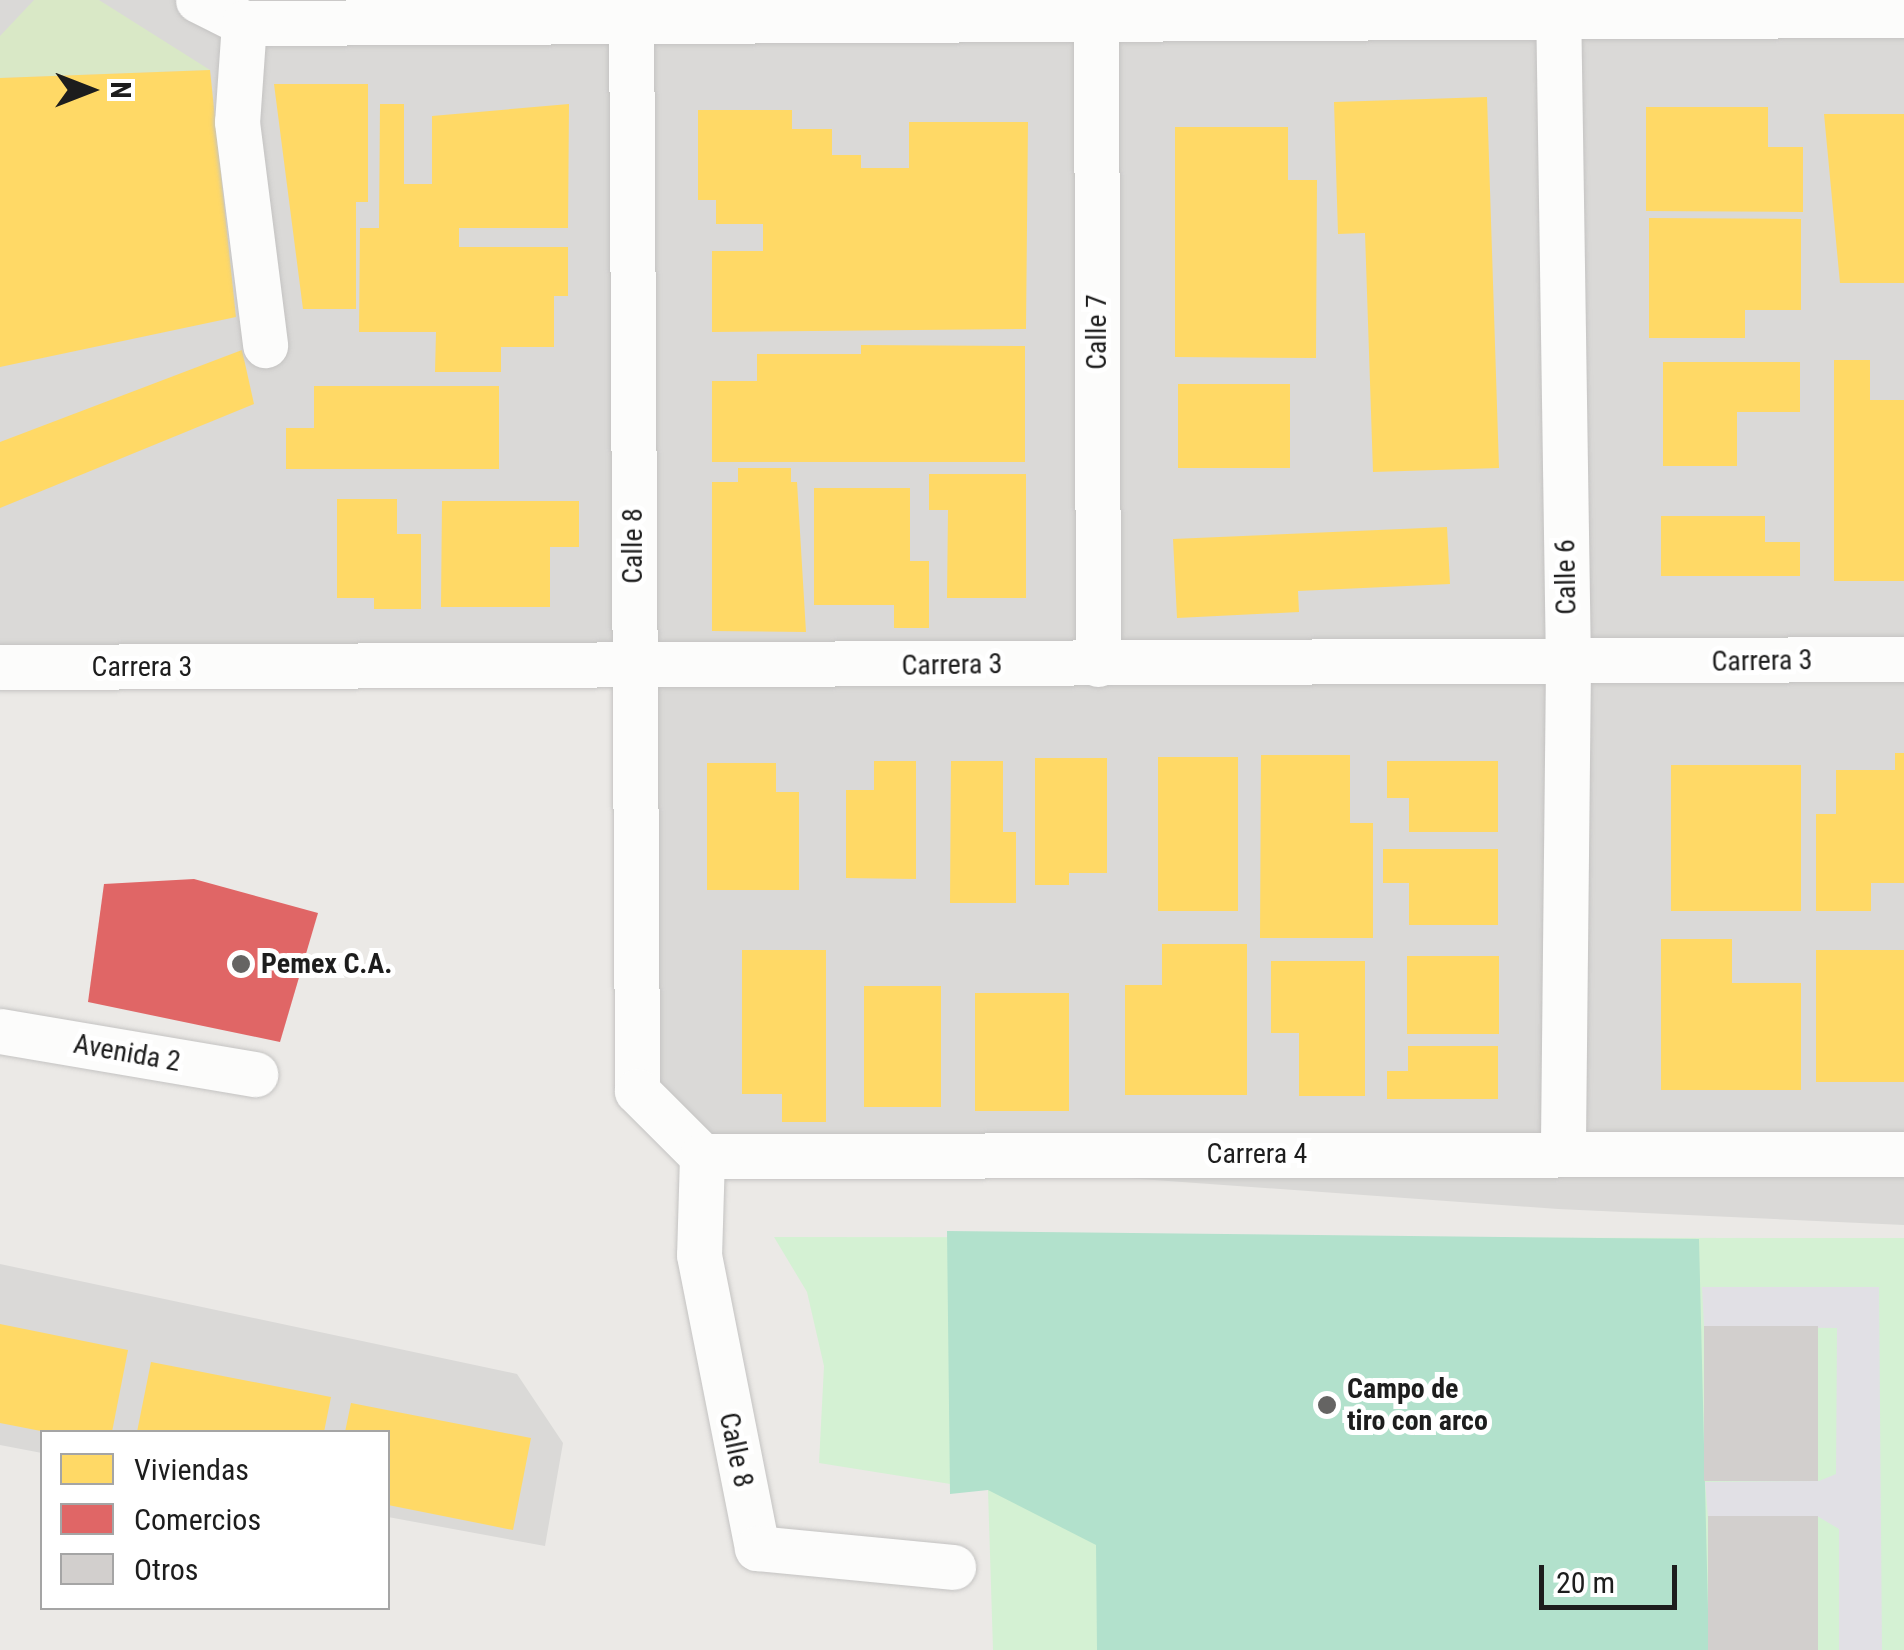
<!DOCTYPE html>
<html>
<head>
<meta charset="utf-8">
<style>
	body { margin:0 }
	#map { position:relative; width:1904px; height:1650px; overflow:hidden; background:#ebe9e6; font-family:"Roboto Condensed",sans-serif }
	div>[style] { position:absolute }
	.residential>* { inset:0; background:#dad9d7 }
	.grass>* { inset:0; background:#d9e8c6 }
	.park>* { inset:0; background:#d4f1d3 }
	.pitch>* { inset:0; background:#b2e1cc }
	.plaza>* { inset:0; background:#e1e0e5 }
	.homes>* { inset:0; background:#ffd966; transform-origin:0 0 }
	.shops>* { inset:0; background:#e06666 }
	.building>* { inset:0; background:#d2cfcd; transform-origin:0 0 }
	.roads { filter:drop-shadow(0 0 2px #c4c3c2) drop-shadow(0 0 2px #c4c3c2) }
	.minor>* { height:45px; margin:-22.5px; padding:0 22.5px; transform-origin:22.5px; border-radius:22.5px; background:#fcfcfb }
	.dots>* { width:28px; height:28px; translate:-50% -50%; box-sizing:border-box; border:5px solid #fff; border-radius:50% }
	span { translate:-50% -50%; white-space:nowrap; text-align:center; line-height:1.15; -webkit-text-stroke:10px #fff; paint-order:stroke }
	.street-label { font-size:28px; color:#1d1d1d }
	.poi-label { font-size:28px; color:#1d1d1d; font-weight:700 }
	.left { translate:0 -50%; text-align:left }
	.legend { position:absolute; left:40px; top:1430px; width:350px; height:180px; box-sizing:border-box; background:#fff; border:2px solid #a5a5a5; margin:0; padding:12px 18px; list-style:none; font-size:30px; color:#1d1d1d }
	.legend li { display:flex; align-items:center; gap:20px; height:50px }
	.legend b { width:50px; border:2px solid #a5a5a5 }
	.north { position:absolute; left:40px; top:40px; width:100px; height:100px; -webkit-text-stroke:8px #fff; paint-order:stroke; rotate:90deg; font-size:28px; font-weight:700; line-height:40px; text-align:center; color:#1d1d1d }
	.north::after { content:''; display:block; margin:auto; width:35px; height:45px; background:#1d1d1d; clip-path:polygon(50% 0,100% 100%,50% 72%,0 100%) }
	.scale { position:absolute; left:1539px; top:1565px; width:138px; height:45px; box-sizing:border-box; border:5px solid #1d1d1d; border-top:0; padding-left:12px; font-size:30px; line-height:35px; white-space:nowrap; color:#1d1d1d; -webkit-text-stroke:8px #fff; paint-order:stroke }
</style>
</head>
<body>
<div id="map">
	<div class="residential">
		<i style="clip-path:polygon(0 0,1904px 0,1904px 1225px,1558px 1209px,807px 1155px,702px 1156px,637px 1091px,634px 669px,0 667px)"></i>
		<i style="clip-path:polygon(0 1264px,517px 1374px,563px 1443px,545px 1546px,388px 1517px,388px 1432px,42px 1432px,42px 1453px,0 1445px)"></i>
	</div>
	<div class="grass">
		<i style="clip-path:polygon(34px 0,99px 0,210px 70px,0 78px,0 36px)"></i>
	</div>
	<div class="park">
		<i style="clip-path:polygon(774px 1237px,1904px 1238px,1904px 1650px,993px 1650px,988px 1490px,819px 1463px,824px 1366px,807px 1292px)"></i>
	</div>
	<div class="pitch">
		<i style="clip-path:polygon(947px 1231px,1699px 1239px,1709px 1650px,1097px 1650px,1096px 1545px,988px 1490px,950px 1494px)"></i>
	</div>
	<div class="plaza">
		<i style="clip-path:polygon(1702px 1287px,1879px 1287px,1882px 1650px,1839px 1650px,1839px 1529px,1817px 1516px,1708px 1517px,1705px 1482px,1819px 1481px,1836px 1474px,1837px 1328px,1704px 1327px)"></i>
	</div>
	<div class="homes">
		<i style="clip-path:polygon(210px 70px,236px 317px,0 367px,0 78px)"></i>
		<i style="clip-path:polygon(274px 84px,368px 84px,368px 202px,356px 202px,356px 309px,303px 309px)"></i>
		<i style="clip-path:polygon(1487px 97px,1499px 468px,1373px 472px,1365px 233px,1338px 234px,1334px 102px)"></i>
		<i style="clip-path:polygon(380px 104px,404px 104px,404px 184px,432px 184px,432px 116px,569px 104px,568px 228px,459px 228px,459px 247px,568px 247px,568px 296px,554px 296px,554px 347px,501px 347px,501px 372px,435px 372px,436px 332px,359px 332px,360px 228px,379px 228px)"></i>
		<i style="clip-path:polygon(1646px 107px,1768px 107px,1768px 147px,1803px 147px,1803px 212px,1646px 211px)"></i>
		<i style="clip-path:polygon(698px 110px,792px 110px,792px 129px,832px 129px,832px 155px,861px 155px,861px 168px,909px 168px,909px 122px,1028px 122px,1026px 329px,712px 332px,712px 251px,763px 251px,763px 224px,716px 224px,716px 200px,698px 200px)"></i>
		<i style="clip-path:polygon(1824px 114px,1904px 114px,1904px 283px,1840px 283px)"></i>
		<i style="clip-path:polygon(1175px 127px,1288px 127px,1288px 180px,1317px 180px,1316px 358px,1175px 357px)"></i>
		<i style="clip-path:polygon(1649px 218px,1801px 219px,1801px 310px,1745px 310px,1745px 338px,1649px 338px)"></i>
		<i style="clip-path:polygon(861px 345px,1025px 346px,1025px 462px,712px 462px,712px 381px,757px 381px,757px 354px,861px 354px)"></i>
		<i style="clip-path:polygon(242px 350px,254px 404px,0 508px,0 442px)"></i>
		<i style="clip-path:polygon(1834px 360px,1870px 360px,1870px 400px,1904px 400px,1904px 581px,1834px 581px)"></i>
		<i style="clip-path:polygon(1663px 362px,1800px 362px,1800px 412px,1737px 412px,1737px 466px,1663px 466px)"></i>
		<i style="left:1178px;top:384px;width:112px;height:84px"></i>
		<i style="clip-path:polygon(314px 386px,499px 386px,499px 469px,286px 469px,286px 428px,314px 428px)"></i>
		<i style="clip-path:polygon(738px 468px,791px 468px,791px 482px,797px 482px,806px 632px,712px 631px,712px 482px,738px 482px)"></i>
		<i style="clip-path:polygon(929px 474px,1026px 474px,1026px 598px,947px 598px,948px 510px,929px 510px)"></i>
		<i style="clip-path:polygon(814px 488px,910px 488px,910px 561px,929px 561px,929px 628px,894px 628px,894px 605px,814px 605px)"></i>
		<i style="clip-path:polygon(337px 499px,397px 499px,397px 534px,421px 534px,421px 609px,374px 609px,374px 598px,337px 598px)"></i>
		<i style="clip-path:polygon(442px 501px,579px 501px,579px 547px,550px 547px,550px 607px,441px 607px)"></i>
		<i style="clip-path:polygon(1661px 516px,1765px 516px,1765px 542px,1800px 542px,1800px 576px,1661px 576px)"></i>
		<i style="clip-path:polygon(1447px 527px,1450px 584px,1298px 591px,1299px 612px,1177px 618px,1173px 539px)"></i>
		<i style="clip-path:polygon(1895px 753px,1904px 753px,1904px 883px,1871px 883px,1871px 911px,1816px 911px,1816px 814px,1836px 814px,1836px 770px,1895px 770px)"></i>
		<i style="clip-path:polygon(1261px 755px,1350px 755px,1350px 823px,1373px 823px,1373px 938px,1260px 938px)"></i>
		<i style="left:1158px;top:757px;width:80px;height:154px"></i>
		<i style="clip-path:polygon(1035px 758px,1107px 758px,1107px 873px,1069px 873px,1069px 885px,1035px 885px)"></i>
		<i style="clip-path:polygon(874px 761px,916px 761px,916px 879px,846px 878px,846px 790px,874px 790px)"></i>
		<i style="clip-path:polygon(951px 761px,1003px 761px,1003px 832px,1016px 832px,1016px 903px,950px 903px)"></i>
		<i style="clip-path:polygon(1387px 761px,1498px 761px,1498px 832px,1409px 832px,1409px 798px,1387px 798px)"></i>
		<i style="clip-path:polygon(707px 763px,776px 763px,776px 792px,799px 792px,799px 890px,707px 890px)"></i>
		<i style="left:1671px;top:765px;width:130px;height:146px"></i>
		<i style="clip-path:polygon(1383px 849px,1498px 849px,1498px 925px,1409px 925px,1409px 883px,1383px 883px)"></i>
		<i style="clip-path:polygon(1661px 939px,1732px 939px,1732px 983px,1801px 983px,1801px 1090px,1661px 1090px)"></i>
		<i style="clip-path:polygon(1162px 944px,1247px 944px,1247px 1095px,1125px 1095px,1125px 985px,1162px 985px)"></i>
		<i style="clip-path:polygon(742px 950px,826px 950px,826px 1122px,782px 1122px,782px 1094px,742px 1094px)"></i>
		<i style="left:1816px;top:950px;width:88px;height:132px"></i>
		<i style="left:1407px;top:956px;width:92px;height:78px"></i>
		<i style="clip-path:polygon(1271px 961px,1365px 961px,1365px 1096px,1299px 1096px,1299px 1033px,1271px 1033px)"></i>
		<i style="left:864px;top:986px;width:77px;height:121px"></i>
		<i style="left:975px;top:993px;width:94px;height:118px"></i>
		<i style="clip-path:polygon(1408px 1046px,1498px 1046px,1498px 1099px,1387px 1099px,1387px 1071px,1408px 1071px)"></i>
		<i style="clip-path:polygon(0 1324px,128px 1350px,112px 1432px,46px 1432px,0 1423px)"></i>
		<i style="clip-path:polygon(151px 1362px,331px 1397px,324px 1432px,137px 1432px)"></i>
		<i style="clip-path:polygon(351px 1403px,531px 1438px,513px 1530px,388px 1505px,388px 1432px,345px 1432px)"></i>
	</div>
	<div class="shops">
		<i style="clip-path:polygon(194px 879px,318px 913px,280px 1042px,88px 1002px,104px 884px)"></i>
	</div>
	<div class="building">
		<i style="left:1818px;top:1326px;width:155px;height:114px;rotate:90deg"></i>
		<i style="left:1818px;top:1516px;width:134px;height:110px;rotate:90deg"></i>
	</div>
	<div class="roads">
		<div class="minor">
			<i style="left:198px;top:0;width:51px;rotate:26.6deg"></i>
			<i style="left:244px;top:23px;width:1660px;rotate:-0.28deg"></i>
			<i style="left:631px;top:0;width:1091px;rotate:89.68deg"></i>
			<i style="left:637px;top:1091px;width:92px;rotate:45deg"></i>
			<i style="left:702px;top:1156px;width:1202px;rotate:-0.1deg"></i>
			<i style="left:1096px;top:0;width:664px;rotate:89.83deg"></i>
			<i style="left:1558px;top:0;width:664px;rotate:89.14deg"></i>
			<i style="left:1568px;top:664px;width:489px;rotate:90.6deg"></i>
			<i style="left:244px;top:23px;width:99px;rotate:94deg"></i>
			<i style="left:237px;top:122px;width:225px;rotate:82.8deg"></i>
			<i style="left:0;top:667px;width:1904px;rotate:-0.24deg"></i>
			<i style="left:0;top:1031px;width:259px;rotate:9.6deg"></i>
			<i style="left:702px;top:1156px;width:99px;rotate:91.7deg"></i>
			<i style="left:699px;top:1255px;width:299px;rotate:78.8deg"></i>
			<i style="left:757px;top:1548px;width:197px;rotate:5.5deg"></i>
		</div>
	</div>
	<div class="dots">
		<i style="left:241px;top:964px;background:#656463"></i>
		<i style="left:1327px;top:1405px;background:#656463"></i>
	</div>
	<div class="street-label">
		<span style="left:1097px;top:332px;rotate:-90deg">Calle 7</span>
		<span style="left:633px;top:546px;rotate:-90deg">Calle 8</span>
		<span style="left:1566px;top:577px;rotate:-91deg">Calle 6</span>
		<span style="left:1762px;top:661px;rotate:-1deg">Carrera 3</span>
		<span style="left:952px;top:665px;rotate:-1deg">Carrera 3</span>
		<span style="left:142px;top:667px">Carrera 3</span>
		<span style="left:127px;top:1053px;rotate:10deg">Avenida 2</span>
		<span style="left:1257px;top:1154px">Carrera 4</span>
		<span style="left:736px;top:1450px;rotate:78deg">Calle 8</span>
	</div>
	<div class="poi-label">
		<span class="left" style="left:261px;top:964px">Pemex C.A.</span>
		<span class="left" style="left:1347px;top:1405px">Campo de<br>tiro con arco</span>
	</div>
	<ul class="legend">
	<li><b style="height:28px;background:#ffd966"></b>Viviendas</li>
	<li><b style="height:28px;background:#e06666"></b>Comercios</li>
	<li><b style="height:28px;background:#d2cfcd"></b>Otros</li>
	</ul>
	<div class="north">N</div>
	<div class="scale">20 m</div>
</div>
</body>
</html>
